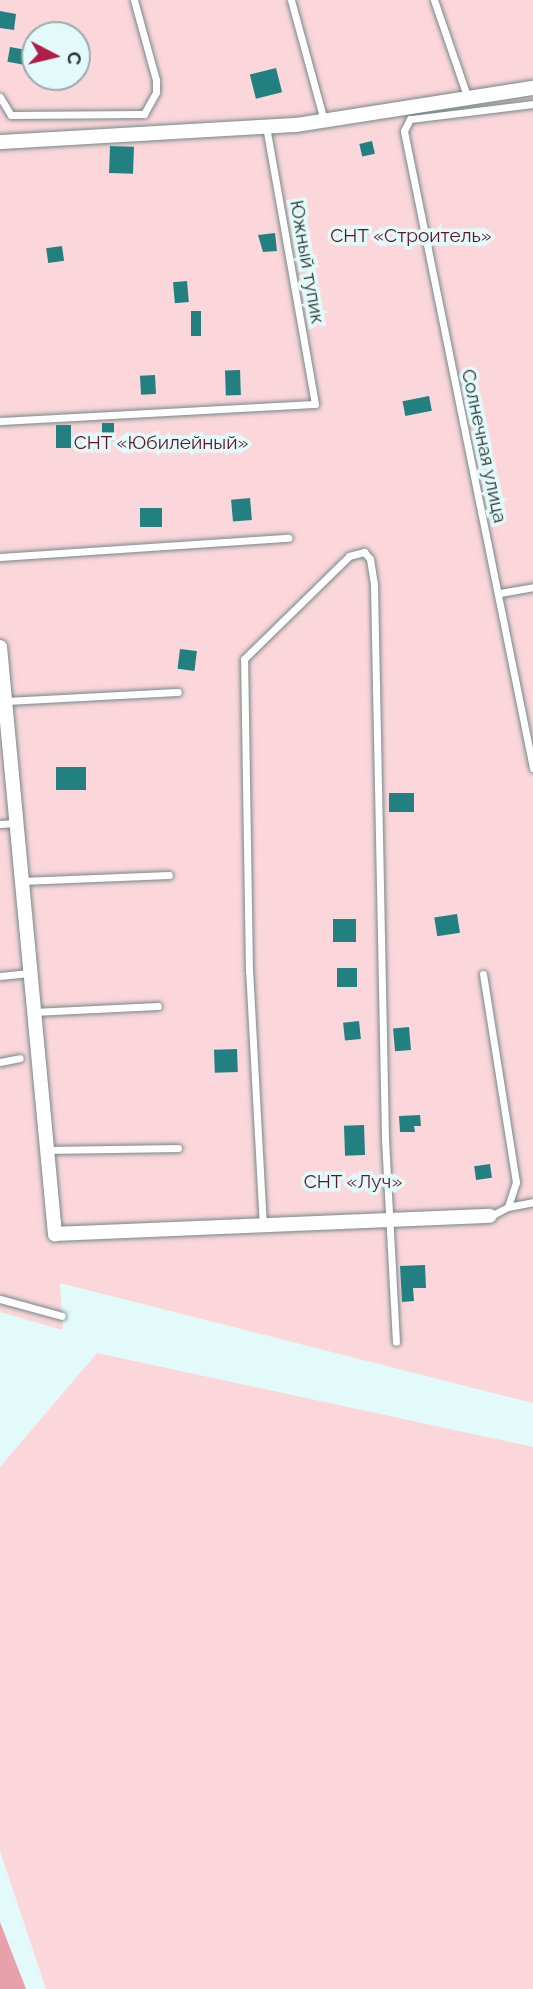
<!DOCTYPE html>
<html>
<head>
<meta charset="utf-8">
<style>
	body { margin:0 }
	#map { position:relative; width:533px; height:1989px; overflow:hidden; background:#e3fafa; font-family:Raleway,sans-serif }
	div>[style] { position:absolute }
	.green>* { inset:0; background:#fbd6da }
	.forest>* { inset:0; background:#e6a1aa }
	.building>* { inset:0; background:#238081; transform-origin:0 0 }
	.roads { filter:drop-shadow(0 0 2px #758989) drop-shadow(0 0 2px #758989) }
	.lane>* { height:7px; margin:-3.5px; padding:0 3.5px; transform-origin:3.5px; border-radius:3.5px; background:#fff }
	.street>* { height:14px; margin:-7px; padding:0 7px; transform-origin:7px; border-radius:7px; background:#fff }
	span { translate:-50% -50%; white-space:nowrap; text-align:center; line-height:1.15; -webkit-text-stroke:7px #e3fafa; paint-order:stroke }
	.park-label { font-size:19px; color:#621227 }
	.street-label { font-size:19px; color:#2d3535 }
	.north { position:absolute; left:21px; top:21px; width:70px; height:70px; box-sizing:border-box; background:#e3fafa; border:2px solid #9aabab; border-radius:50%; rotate:97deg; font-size:19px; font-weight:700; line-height:28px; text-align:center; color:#2d3535 }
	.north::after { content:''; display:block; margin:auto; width:24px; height:32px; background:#b01d49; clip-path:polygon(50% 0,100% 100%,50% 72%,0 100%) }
</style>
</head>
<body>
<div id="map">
	<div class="green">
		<i style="clip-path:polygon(evenodd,0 0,533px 0,533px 1403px,60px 1283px,63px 1330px,0 1312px,0 0,35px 35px,77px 35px,77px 77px,35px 77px,35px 35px)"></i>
		<i style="clip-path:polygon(97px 1353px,533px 1447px,533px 1989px,46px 1989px,0 1851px,0 1467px)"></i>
	</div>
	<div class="forest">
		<i style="clip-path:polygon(0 1922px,26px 1989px,0 1989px)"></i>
	</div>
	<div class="building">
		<i style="clip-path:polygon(0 11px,16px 14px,14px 30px,0 28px)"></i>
		<i style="left:10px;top:47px;width:17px;height:15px;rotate:10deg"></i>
		<i style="left:276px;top:68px;width:25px;height:27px;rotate:76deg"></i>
		<i style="left:372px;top:141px;width:13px;height:13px;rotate:77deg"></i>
		<i style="left:110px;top:146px;width:24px;height:27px;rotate:2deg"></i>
		<i style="clip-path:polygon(275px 233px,277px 251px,263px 252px,258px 235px)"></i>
		<i style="left:62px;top:246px;width:15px;height:16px;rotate:82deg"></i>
		<i style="left:187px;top:281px;width:21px;height:14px;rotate:85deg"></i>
		<i style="left:191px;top:311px;width:10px;height:25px"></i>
		<i style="left:240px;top:370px;width:25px;height:15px;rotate:88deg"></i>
		<i style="left:155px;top:375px;width:19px;height:15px;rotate:87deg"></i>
		<i style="left:429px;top:396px;width:15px;height:27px;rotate:79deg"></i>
		<i style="left:102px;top:423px;width:12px;height:18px"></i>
		<i style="left:56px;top:425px;width:15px;height:23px"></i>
		<i style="left:250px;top:498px;width:22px;height:19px;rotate:85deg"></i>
		<i style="left:140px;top:508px;width:22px;height:19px"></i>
		<i style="left:180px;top:649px;width:17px;height:20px;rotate:7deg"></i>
		<i style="left:56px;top:767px;width:30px;height:23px"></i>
		<i style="left:414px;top:793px;width:19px;height:25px;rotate:90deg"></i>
		<i style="left:457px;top:914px;width:19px;height:23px;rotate:81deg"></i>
		<i style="left:333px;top:919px;width:23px;height:23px"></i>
		<i style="left:337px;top:968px;width:20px;height:19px"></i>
		<i style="left:359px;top:1021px;width:18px;height:16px;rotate:84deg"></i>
		<i style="left:409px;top:1027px;width:23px;height:16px;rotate:85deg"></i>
		<i style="left:237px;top:1049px;width:23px;height:23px;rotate:88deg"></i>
		<i style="clip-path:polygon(420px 1115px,421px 1126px,414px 1126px,415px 1132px,400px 1132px,399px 1116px)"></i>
		<i style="left:364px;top:1125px;width:30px;height:20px;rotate:88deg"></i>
		<i style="left:490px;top:1164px;width:14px;height:16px;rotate:82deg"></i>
		<i style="clip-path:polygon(425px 1265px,426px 1288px,413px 1288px,414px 1301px,402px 1302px,400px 1266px)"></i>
	</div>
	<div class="roads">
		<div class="lane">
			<i style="left:291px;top:0;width:125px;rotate:74.7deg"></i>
			<i style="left:434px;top:0;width:105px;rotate:71deg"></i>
			<i style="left:0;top:97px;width:21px;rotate:59deg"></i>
			<i style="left:11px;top:115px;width:133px;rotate:-0.4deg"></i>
			<i style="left:144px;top:114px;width:25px;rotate:-61deg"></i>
			<i style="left:156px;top:92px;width:12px;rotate:-90deg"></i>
			<i style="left:156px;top:80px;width:83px;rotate:-105.4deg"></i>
			<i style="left:533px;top:104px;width:124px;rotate:173deg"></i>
			<i style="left:410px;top:119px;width:13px;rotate:117deg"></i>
			<i style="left:404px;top:131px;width:650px;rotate:78.55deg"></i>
			<i style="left:0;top:421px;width:315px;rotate:-3.1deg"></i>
			<i style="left:315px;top:404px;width:281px;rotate:-100deg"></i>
			<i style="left:0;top:557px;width:289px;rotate:-3.8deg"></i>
			<i style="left:500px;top:593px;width:34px;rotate:-10deg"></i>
			<i style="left:5px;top:701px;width:173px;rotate:-3deg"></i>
			<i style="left:0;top:824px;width:15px;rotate:-4deg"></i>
			<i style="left:21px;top:881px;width:148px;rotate:-2.3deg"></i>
			<i style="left:483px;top:974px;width:211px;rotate:81deg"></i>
			<i style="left:516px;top:1182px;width:26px;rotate:108deg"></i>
			<i style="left:508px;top:1207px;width:20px;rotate:153deg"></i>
			<i style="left:0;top:976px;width:29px;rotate:-6deg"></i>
			<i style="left:33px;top:1012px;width:125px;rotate:-2.7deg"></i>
			<i style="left:0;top:1062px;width:20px;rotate:-11deg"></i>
			<i style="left:48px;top:1150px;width:130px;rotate:-0.9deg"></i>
			<i style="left:508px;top:1207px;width:25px;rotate:-11deg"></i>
			<i style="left:263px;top:1227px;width:255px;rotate:-93.1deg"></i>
			<i style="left:249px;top:972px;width:313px;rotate:-90.9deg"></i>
			<i style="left:244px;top:659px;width:147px;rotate:-44.4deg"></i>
			<i style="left:349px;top:556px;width:16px;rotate:-15deg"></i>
			<i style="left:364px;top:552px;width:9px;rotate:49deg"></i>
			<i style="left:370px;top:559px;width:26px;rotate:81deg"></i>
			<i style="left:374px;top:585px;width:554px;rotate:88.86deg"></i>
			<i style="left:385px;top:1139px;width:203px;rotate:86.9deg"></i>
			<i style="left:0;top:1299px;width:64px;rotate:15.3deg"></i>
		</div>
		<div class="street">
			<i style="left:0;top:142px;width:296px;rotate:-3.3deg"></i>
			<i style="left:296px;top:125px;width:240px;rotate:-8.9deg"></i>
			<i style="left:0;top:647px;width:590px;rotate:84.65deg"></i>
			<i style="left:55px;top:1234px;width:435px;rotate:-2.4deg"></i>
		</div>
	</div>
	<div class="park-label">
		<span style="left:411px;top:236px">СНТ «Строитель»</span>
		<span style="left:161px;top:443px">СНТ «Юбилейный»</span>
		<span style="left:353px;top:1182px">СНТ «Луч»</span>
	</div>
	<div class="street-label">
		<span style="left:307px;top:262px;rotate:80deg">Южный тупик</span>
		<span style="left:484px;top:446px;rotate:78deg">Солнечная улица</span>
	</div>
	<div class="north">С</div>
</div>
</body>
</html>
